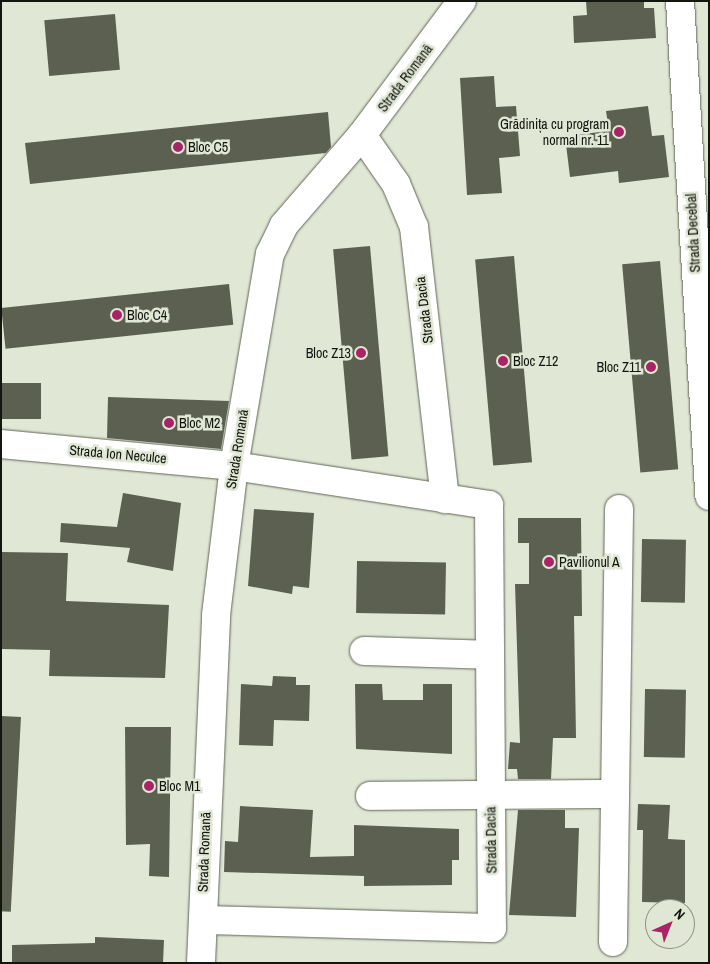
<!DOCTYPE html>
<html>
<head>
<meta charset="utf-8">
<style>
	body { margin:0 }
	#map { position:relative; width:710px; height:964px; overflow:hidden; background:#e0e7d5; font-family:"Archivo Narrow",sans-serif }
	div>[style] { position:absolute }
	.building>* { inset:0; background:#5b6051; transform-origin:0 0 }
	.roads { filter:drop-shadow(0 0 1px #5f6555) drop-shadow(0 0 1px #5f6555) }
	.minor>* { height:28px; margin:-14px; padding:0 14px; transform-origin:14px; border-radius:14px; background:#fff }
	.dots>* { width:14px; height:14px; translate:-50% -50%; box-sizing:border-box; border:2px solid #e0e7d5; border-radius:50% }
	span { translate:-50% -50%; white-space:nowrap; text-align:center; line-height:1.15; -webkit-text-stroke:5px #e0e7d5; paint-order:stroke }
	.street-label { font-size:14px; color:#13150f }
	.poi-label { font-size:14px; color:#13150f }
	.right { translate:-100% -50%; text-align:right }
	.left { translate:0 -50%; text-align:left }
	.frame { position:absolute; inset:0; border:2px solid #13150f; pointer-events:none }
	.north { position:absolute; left:645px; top:899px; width:50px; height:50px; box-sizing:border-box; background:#e0e7d5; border:1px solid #8e9386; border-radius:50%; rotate:44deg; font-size:14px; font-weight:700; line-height:20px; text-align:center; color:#13150f }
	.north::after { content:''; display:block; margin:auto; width:18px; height:22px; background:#ab2367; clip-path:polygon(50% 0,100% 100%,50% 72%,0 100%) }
</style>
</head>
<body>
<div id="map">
	<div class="building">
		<i style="clip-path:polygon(586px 1px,644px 1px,644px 8px,654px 8px,656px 38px,574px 43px,573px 16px,587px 15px)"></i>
		<i style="left:115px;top:14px;width:56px;height:71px;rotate:85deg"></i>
		<i style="clip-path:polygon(494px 76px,496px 107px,516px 106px,520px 156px,499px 158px,502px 193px,467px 195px,460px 78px)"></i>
		<i style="clip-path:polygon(648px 106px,652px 136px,664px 135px,669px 177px,619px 183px,618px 171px,570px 177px,565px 136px,609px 131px,606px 111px)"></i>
		<i style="clip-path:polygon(328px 112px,331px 147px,326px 153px,30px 184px,25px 143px)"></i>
		<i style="left:370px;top:246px;width:211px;height:37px;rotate:85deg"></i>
		<i style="left:514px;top:256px;width:207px;height:39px;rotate:85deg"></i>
		<i style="left:660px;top:261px;width:209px;height:38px;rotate:85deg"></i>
		<i style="left:229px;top:284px;width:41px;height:229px;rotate:84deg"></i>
		<i style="left:1px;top:383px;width:40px;height:36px"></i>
		<i style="clip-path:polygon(108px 397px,229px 401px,221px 449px,107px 438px)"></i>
		<i style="clip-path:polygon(123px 493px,181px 503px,173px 571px,127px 562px,130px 548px,60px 542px,61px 523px,117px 527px)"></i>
		<i style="clip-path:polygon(254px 509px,314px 513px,309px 588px,293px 586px,292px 594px,248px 586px)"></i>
		<i style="clip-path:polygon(518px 518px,581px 518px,582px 616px,574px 616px,576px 738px,553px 738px,551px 779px,518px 779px,517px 769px,508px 769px,510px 742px,520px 743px,515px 584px,529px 584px,529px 543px,518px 543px)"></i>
		<i style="left:642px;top:539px;width:44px;height:63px;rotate:1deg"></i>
		<i style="clip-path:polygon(1px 552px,68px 553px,66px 601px,169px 605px,165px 678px,49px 676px,50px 650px,1px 649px)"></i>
		<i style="left:357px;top:561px;width:89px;height:52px;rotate:1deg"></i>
		<i style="clip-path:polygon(273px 676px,296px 677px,296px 685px,310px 685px,309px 721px,274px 720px,273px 746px,239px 745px,241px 684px,272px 686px)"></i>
		<i style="clip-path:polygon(355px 684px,382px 684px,383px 700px,423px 700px,423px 684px,452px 684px,452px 754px,356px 749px)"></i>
		<i style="left:645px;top:689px;width:41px;height:68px;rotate:1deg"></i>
		<i style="left:1px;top:716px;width:20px;height:195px;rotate:3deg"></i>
		<i style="clip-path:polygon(125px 727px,171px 727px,169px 877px,149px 876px,150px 844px,126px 845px)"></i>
		<i style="clip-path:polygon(638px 804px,670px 805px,668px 839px,685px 840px,685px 903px,642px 902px,643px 830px,637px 830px)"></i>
		<i style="clip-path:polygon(240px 806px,313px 810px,310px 857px,354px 856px,354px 825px,459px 829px,459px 860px,452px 860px,452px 885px,364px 886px,364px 876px,224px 872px,225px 841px,238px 842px)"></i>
		<i style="clip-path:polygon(518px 810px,565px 810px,565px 828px,579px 828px,576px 917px,509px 915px)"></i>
		<i style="clip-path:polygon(95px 937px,164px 940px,163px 963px,12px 963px,12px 945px,95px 943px)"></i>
	</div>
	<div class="roads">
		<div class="minor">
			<i style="left:680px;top:1px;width:496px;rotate:86.6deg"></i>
			<i style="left:362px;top:135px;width:60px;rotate:55.2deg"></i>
			<i style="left:396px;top:184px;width:47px;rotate:67.3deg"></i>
			<i style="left:414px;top:227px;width:274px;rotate:83.5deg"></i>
			<i style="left:1px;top:444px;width:234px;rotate:5.4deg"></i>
			<i style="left:234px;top:466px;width:258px;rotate:8.7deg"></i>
			<i style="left:489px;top:505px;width:423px;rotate:89.6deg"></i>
			<i style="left:492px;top:928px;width:289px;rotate:-178.4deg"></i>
			<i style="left:364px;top:651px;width:124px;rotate:1.8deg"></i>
			<i style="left:370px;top:796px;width:245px;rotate:-0.5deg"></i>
			<i style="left:613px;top:942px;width:433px;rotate:-89.2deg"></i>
			<i style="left:201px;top:963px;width:348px;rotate:-87.5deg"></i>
			<i style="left:216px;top:615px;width:150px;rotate:-83.1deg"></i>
			<i style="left:234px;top:466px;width:215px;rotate:-80.4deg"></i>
			<i style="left:270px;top:254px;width:32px;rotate:-64deg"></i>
			<i style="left:284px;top:225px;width:119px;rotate:-49.1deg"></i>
			<i style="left:362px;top:135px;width:167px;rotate:-53.3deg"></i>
		</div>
	</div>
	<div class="dots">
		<i style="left:619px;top:132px;background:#ab2367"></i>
		<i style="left:178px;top:147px;background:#ab2367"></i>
		<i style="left:117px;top:315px;background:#ab2367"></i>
		<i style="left:361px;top:353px;background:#ab2367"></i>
		<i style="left:503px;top:361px;background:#ab2367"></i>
		<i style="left:651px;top:367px;background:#ab2367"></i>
		<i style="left:169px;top:423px;background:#ab2367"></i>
		<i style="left:549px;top:562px;background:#ab2367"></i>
		<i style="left:149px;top:786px;background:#ab2367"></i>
	</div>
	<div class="street-label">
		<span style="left:405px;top:78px;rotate:-53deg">Strada Romană</span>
		<span style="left:693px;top:233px;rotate:-93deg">Strada Decebal</span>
		<span style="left:424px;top:310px;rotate:-97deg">Strada Dacia</span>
		<span style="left:237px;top:449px;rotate:-81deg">Strada Romană</span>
		<span style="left:118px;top:454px;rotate:5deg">Strada Ion Neculce</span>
		<span style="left:491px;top:840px;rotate:-91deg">Strada Dacia</span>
		<span style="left:204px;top:852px;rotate:-88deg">Strada Romană</span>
	</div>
	<div class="poi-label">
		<span class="right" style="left:609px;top:132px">Grădinița cu program<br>normal nr. 11</span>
		<span class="left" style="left:188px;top:147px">Bloc C5</span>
		<span class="left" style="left:127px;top:315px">Bloc C4</span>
		<span class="right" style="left:351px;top:353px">Bloc Z13</span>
		<span class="left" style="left:513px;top:361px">Bloc Z12</span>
		<span class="right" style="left:641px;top:367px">Bloc Z11</span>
		<span class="left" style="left:179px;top:423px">Bloc M2</span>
		<span class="left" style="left:559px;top:562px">Pavilionul A</span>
		<span class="left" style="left:159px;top:786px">Bloc M1</span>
	</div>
	<div class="frame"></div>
	<div class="north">N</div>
</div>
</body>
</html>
